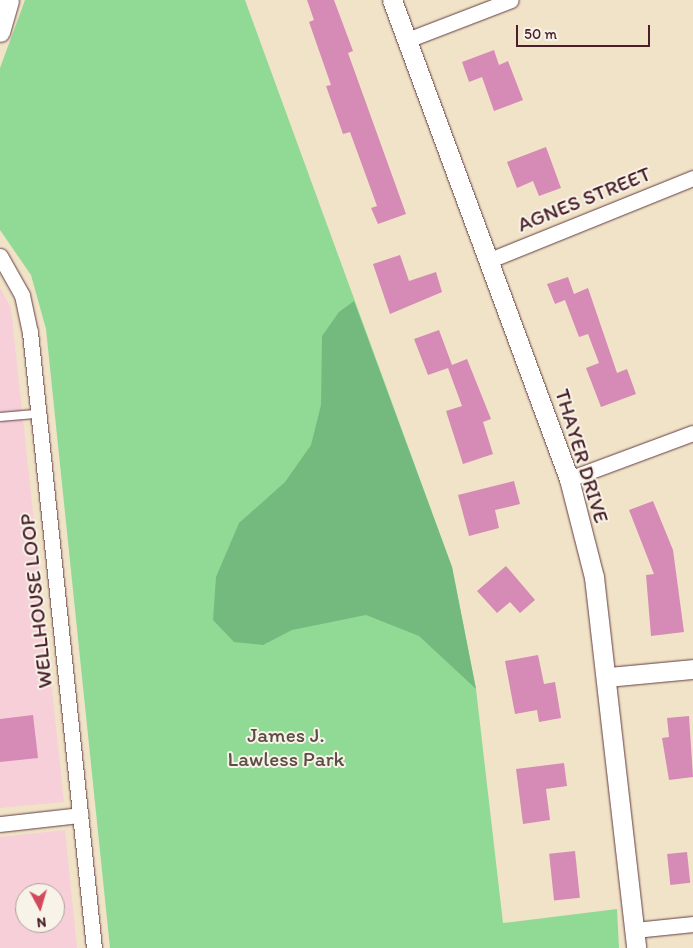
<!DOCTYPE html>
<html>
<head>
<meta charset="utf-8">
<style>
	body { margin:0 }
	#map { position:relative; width:693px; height:948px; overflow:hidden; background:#f1e3c7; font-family:Itim,sans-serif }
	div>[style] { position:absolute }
	.built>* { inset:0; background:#f6cfd8 }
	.green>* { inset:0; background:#91da95 }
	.forest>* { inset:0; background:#74ba7e }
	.building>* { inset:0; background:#d68ab6; transform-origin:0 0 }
	.roads { filter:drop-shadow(0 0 1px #633c42) drop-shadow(0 0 1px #633c42) }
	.service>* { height:8px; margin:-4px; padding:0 4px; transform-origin:4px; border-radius:4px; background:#fff }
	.minor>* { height:15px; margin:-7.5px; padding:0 7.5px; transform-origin:7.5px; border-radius:7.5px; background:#fff }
	.tertiary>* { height:19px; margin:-9.5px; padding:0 9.5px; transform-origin:9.5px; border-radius:9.5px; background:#fff }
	span { translate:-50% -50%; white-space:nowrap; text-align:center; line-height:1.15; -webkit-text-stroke:4px #f7f3e8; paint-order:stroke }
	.street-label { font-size:21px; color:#4a1f2b }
	.park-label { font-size:21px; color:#5c4e46 }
	.north { position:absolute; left:15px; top:883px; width:50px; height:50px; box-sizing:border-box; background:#f7f3e8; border:1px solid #b29e9c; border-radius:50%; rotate:174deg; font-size:14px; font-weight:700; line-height:20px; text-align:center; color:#4a1f2b }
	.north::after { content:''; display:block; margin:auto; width:18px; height:22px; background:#d1495b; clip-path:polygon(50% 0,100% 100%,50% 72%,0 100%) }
	.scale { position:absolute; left:516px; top:25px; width:134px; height:22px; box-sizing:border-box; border:2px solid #4a1f2b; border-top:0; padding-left:6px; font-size:15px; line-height:18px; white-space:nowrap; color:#4a1f2b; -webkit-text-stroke:4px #f7f3e8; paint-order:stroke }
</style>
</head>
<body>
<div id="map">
	<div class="built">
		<i style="clip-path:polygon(0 288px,11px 308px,64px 802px,0 808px)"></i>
		<i style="clip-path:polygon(evenodd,65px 830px,77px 948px,0 948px,0 837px,65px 830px,25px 893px,55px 893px,55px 923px,25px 923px,25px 893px)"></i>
	</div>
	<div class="green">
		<i style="clip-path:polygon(25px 0,245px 0,452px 567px,476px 689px,503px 923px,617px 909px,619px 948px,110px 948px,46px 329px,31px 275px,0 230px,0 68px)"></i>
	</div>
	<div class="forest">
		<i style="clip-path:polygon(354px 301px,452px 567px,476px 689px,419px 636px,366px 615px,292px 630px,263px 645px,234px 642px,213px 620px,216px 577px,239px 523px,285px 482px,311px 445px,321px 405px,322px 336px,339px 312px)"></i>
	</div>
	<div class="building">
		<i style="clip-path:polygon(307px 0,334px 0,353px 51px,348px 53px,406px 214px,378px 224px,371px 208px,377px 206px,350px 132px,343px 134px,326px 86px,331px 85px,309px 22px,314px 20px)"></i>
		<i style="clip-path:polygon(494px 50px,499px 65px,508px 61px,523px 100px,494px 111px,482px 77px,469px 82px,462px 62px)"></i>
		<i style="clip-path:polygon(546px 147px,561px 188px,539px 196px,533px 181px,517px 188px,507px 162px)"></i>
		<i style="clip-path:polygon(400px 255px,409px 281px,436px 272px,442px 292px,390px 314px,373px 264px)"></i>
		<i style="clip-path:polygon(568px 277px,574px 294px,588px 288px,617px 373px,627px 369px,636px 394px,601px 407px,586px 368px,599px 363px,588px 334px,579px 337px,565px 300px,555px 304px,547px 284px)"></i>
		<i style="clip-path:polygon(439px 330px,452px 365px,467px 359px,491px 419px,483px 422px,493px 454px,463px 464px,446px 411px,462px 406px,448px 368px,428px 375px,414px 339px)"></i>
		<i style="clip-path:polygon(514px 481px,520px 504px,495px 510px,499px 528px,469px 536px,458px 495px)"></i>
		<i style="clip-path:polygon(653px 501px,673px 550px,684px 632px,651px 636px,646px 575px,654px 574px,629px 510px)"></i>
		<i style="clip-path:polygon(506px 566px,535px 600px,520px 613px,510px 602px,497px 613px,477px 591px)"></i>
		<i style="clip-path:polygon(538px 655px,544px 684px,555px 682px,561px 718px,539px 722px,537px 710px,515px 714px,505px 661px)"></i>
		<i style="clip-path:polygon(33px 715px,38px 758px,0 762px,0 719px)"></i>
		<i style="clip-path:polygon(689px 716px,693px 777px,669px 780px,662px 738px,669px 737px,667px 718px)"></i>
		<i style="clip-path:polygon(564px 763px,567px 786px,546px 789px,550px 820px,523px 824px,516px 769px)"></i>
		<i style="left:575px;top:851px;width:47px;height:26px;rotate:84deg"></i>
		<i style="left:687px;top:852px;width:31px;height:20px;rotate:84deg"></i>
	</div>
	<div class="roads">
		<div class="service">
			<i style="left:0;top:417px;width:38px;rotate:-5deg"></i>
		</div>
		<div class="minor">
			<i style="left:407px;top:40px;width:111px;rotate:-21deg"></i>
			<i style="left:0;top:256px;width:45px;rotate:60.6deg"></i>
			<i style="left:22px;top:295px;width:38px;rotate:78deg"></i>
			<i style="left:30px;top:332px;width:619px;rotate:84.07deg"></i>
			<i style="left:490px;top:260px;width:219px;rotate:-22deg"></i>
			<i style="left:569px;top:479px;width:132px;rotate:-20.4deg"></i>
			<i style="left:0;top:824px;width:81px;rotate:-6.4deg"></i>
			<i style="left:635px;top:930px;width:58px;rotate:-5.9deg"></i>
		</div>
		<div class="tertiary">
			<i style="left:392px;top:0;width:511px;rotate:69.72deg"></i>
			<i style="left:569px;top:479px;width:101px;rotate:75.7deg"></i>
			<i style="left:594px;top:577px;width:373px;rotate:83.5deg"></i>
			<i style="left:0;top:32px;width:33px;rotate:-74deg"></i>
			<i style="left:608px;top:677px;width:85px;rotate:-5.4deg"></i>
		</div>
	</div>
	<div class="street-label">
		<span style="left:584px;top:199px;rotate:-22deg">AGNES STREET</span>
		<span style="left:582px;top:456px;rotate:73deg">THAYER DRIVE</span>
		<span style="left:36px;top:601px;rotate:-96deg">WELLHOUSE LOOP</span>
	</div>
	<div class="park-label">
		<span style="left:286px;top:747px">James J.<br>Lawless Park</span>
	</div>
	<div class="north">N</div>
	<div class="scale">50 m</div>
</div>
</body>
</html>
